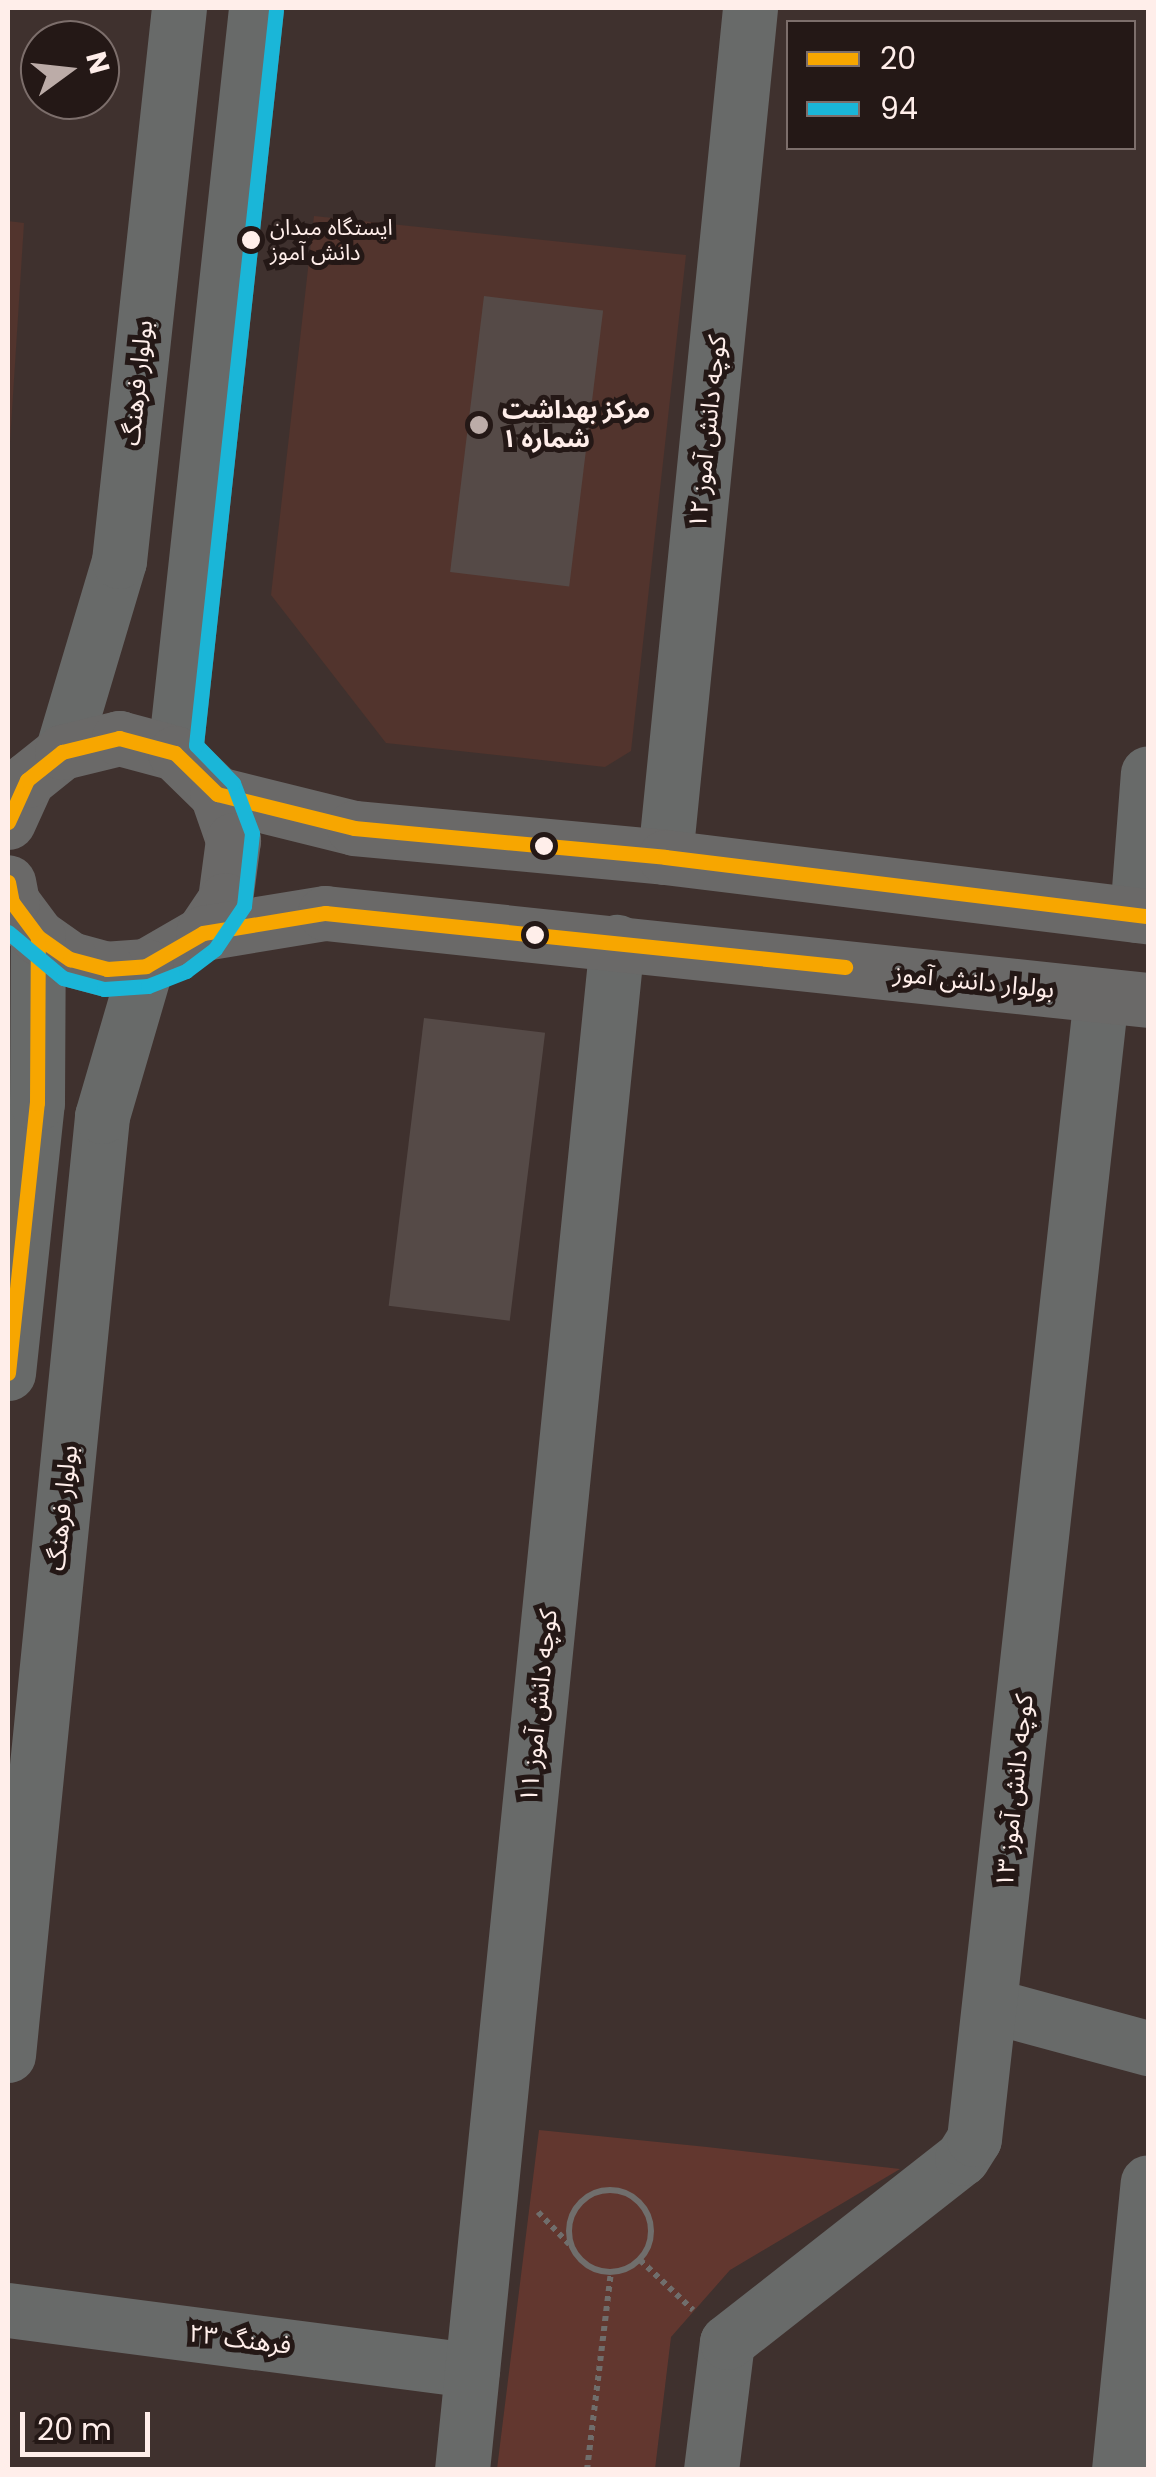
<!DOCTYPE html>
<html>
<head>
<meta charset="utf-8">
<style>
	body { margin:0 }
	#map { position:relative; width:1156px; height:2477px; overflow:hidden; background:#3f312e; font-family:Poppins,"Noto Sans Arabic",sans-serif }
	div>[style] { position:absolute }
	.built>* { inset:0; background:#52342d }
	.green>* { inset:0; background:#62372f }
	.building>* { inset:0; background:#554a47; transform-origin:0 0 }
	.path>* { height:6px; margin-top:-3px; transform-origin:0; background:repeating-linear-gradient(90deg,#706e6c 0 5px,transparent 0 10px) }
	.path>.ring { margin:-3px; padding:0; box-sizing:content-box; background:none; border:6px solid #706e6c; border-radius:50% }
	.minor>* { height:55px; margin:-27.5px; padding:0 27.5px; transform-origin:27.5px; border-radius:27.5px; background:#686a69 }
	.major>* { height:55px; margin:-27.5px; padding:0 27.5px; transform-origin:27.5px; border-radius:27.5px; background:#6a6968 }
	.bus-1>* { height:15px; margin:-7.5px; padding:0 7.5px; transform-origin:7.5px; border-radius:7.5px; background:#f7a600 }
	.bus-2>* { height:15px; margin:-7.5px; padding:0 7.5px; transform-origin:7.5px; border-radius:7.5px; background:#1ab6d8 }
	.dots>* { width:28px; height:28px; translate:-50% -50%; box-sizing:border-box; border:5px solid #241816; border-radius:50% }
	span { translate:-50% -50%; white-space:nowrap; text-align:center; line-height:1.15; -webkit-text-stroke:10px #241816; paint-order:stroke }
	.bus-label { font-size:22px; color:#ffeeea }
	.left { translate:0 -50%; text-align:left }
	.street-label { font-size:25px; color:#ffeeea }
	.poi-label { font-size:25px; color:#ffeeea; font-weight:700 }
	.frame { position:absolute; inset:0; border:10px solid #ffeeea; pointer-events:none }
	.legend { position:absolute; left:786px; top:20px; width:350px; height:130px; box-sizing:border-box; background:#241816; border:2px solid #7c6e6b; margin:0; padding:12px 18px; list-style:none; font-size:30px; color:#ffeeea }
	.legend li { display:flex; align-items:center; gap:20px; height:50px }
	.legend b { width:50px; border:2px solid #7c6e6b }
	.north { position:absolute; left:20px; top:20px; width:100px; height:100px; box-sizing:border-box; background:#241816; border:2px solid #7c6e6b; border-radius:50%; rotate:75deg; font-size:28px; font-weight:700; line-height:40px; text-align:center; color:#ffeeea }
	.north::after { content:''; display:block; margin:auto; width:35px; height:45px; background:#bcaca8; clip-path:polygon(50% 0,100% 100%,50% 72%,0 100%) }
	.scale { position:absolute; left:20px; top:2412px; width:130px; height:45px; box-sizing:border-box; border:5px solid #ffeeea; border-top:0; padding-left:12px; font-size:30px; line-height:35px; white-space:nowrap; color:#ffeeea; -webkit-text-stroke:8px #241816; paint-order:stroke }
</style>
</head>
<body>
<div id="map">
	<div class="built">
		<i style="clip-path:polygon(314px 216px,686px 255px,631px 751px,605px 767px,386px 743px,271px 595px)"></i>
		<i style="clip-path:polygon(8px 221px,24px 223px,8px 473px)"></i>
	</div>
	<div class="green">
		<i style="clip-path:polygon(539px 2130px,707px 2147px,900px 2169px,730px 2270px,671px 2337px,655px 2469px,497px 2469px)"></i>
	</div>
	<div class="building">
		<i style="left:484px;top:296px;width:120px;height:278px;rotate:7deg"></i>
		<i style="left:424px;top:1018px;width:122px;height:290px;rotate:7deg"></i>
	</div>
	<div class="path">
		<i class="ring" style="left:569px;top:2190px;width:76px;height:76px"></i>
		<i style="left:538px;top:2212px;width:47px;rotate:45.9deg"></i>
		<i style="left:640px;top:2260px;width:73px;rotate:43.3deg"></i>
		<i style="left:587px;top:2470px;width:199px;rotate:-83.1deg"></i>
	</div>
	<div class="minor">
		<i style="left:62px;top:752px;width:199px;rotate:-73.4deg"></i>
		<i style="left:119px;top:561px;width:556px;rotate:-83.81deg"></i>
		<i style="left:175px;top:753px;width:749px;rotate:-83.79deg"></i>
		<i style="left:665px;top:857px;width:853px;rotate:-84.28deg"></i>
		<i style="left:1137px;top:915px;width:142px;rotate:-85.6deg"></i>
		<i style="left:8px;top:1373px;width:272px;rotate:-83.9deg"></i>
		<i style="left:37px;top:1103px;width:166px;rotate:-89.7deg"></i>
		<i style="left:992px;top:2006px;width:162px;rotate:15.1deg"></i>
		<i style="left:8px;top:2055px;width:944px;rotate:-84.28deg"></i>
		<i style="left:102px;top:1116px;width:156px;rotate:-73.7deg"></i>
		<i style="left:8px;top:2310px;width:468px;rotate:7.4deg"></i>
		<i style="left:462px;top:2470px;width:1536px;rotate:-84.21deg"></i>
		<i style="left:711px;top:2470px;width:129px;rotate:-82.9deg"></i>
		<i style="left:727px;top:2342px;width:298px;rotate:-38.1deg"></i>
		<i style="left:962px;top:2158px;width:22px;rotate:-58deg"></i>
		<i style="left:974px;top:2139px;width:1150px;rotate:-83.66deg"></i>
		<i style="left:1119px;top:2470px;width:289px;rotate:-84.3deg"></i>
	</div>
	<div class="major">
		<i style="left:217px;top:794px;width:141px;rotate:13.9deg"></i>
		<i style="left:354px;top:828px;width:312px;rotate:5.3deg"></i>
		<i style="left:665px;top:857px;width:487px;rotate:7deg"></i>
		<i style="left:8px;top:822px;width:46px;rotate:-65.7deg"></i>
		<i style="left:27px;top:780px;width:45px;rotate:-38.7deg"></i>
		<i style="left:62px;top:752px;width:59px;rotate:-13.8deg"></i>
		<i style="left:119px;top:738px;width:58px;rotate:15deg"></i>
		<i style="left:175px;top:753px;width:59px;rotate:44.3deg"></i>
		<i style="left:217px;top:794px;width:49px;rotate:70.8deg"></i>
		<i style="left:233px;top:840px;width:61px;rotate:97.6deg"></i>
		<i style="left:225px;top:900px;width:40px;rotate:124deg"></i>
		<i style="left:203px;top:933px;width:66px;rotate:149.9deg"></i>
		<i style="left:146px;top:966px;width:39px;rotate:176deg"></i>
		<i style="left:107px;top:969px;width:38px;rotate:-165deg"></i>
		<i style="left:70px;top:959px;width:39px;rotate:-145deg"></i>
		<i style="left:38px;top:937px;width:44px;rotate:-126.6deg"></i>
		<i style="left:12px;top:902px;width:20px;rotate:-101deg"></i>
		<i style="left:203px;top:933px;width:124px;rotate:-9.3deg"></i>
		<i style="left:325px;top:913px;width:828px;rotate:6.03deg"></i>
	</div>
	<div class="bus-1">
		<i style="left:8px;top:822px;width:46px;rotate:-65.7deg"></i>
		<i style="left:27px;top:780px;width:45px;rotate:-38.7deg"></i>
		<i style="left:62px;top:752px;width:59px;rotate:-13.8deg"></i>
		<i style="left:119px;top:738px;width:58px;rotate:15deg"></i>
		<i style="left:175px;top:753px;width:59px;rotate:44.3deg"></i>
		<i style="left:217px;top:794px;width:141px;rotate:13.9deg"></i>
		<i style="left:354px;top:828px;width:312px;rotate:5.3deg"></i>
		<i style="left:665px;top:857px;width:487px;rotate:7deg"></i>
		<i style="left:8px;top:882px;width:20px;rotate:79deg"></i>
		<i style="left:12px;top:902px;width:44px;rotate:53.4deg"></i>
		<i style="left:38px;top:937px;width:39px;rotate:35deg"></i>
		<i style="left:70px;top:959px;width:38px;rotate:15deg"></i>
		<i style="left:107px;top:969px;width:39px;rotate:-4deg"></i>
		<i style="left:146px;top:966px;width:66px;rotate:-30.1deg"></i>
		<i style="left:203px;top:933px;width:124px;rotate:-9.3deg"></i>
		<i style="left:325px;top:913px;width:523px;rotate:5.93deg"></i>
		<i style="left:8px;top:1373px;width:272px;rotate:-83.9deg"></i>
		<i style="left:37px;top:1103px;width:166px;rotate:-89.7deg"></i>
	</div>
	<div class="bus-2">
		<i style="left:8px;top:932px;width:72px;rotate:39.9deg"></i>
		<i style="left:63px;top:978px;width:42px;rotate:15deg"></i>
		<i style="left:104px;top:989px;width:44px;rotate:-3.9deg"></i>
		<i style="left:148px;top:986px;width:41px;rotate:-21.5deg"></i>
		<i style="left:186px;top:971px;width:36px;rotate:-37deg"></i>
		<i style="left:215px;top:949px;width:52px;rotate:-56deg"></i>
		<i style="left:244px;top:906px;width:73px;rotate:-83.7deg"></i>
		<i style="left:252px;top:833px;width:53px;rotate:-110.8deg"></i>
		<i style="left:233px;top:783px;width:53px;rotate:-134.2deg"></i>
		<i style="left:196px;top:745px;width:739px;rotate:-83.79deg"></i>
	</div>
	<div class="dots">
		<i style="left:251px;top:240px;background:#ffeeea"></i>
		<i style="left:479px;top:425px;background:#bcaca8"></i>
		<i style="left:544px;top:846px;background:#ffeeea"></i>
		<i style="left:535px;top:935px;background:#ffeeea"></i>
	</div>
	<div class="bus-label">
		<span class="left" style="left:270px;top:240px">ایستگاه میدان<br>دانش آموز</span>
	</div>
	<div class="street-label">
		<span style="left:138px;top:383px;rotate:-84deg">بولوار فرهنگ</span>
		<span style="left:708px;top:432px;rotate:-84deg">کوچه دانش آموز ۱۲</span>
		<span style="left:974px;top:982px;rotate:6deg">بولوار دانش آموز</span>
		<span style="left:63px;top:1508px;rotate:-84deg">بولوار فرهنگ</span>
		<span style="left:539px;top:1706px;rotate:-84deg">کوچه دانش آموز ۱۱</span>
		<span style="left:1015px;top:1791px;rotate:-84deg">کوچه دانش آموز ۱۳</span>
		<span style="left:240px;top:2340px;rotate:7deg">فرهنگ ۲۳</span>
	</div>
	<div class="poi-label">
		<span class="left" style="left:502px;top:425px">مرکز بهداشت<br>شماره ۱</span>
	</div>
	<div class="frame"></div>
	<ul class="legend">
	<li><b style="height:12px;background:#f7a600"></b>20</li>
	<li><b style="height:12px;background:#1ab6d8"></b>94</li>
	</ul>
	<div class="north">N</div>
	<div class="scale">20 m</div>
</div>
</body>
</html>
